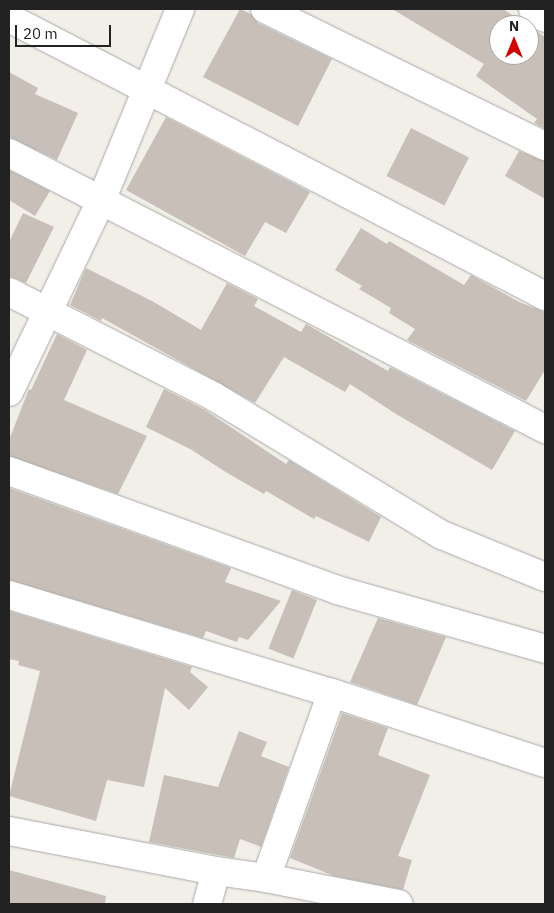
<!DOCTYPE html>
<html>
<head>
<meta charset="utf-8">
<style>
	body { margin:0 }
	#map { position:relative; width:554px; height:913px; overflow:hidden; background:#f2efe9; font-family:"IBM Plex Sans",sans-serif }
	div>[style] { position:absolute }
	.building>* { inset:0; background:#c7bfb8; transform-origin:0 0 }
	.roads { filter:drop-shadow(0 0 1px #a9a9a9) drop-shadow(0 0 1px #a9a9a9) }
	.street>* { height:28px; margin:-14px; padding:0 14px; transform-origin:14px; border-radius:14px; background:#fff }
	span { translate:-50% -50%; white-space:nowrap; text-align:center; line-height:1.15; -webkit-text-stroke:4px #fff; paint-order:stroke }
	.frame { position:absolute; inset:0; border:10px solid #222; pointer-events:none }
	.north { position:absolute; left:489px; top:15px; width:50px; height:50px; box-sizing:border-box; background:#fff; border:1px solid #a7a7a7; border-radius:50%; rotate:0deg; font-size:14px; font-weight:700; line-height:20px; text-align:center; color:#222 }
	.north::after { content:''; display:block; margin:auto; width:18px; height:22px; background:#d40000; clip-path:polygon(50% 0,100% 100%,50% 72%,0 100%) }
	.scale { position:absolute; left:15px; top:25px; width:96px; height:22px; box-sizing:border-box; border:2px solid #222; border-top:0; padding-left:6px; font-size:15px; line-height:18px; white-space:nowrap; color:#222; -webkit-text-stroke:4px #fff; paint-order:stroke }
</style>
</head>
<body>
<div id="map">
	<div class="building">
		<i style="clip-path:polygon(240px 9px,251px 14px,258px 23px,332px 59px,298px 126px,203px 77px)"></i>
		<i style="clip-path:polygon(392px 9px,503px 9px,527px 25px,499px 25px,499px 55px,529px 55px,529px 26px,545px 37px,545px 129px,534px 123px,537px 119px,476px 76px,484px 64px)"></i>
		<i style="clip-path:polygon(9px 72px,38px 88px,35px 94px,78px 113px,57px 160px,9px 137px)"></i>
		<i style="clip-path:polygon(166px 117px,310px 192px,286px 233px,265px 222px,245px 256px,126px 190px)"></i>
		<i style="left:411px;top:128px;width:65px;height:54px;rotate:27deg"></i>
		<i style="clip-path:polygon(519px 151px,545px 161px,545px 199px,505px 176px)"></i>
		<i style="clip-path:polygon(9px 170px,50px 191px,35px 216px,9px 200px)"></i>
		<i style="clip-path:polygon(23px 213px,54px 227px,26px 283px,9px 276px,9px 242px)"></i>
		<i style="clip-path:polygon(361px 228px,387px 244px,389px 241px,464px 285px,471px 275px,519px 302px,545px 312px,545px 370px,526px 401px,407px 340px,415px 329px,389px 313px,391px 308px,359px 289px,362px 286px,335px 270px)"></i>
		<i style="clip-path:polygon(86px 268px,152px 301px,201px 330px,227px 283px,258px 299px,254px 306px,301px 332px,306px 324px,388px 371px,390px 367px,515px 431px,492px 470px,396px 414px,350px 384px,345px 392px,284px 357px,255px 403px,102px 318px,101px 321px,70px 305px)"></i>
		<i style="clip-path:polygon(57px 334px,87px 350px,64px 400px,147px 436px,118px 494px,9px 456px,9px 440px,29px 389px,31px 390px)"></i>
		<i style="clip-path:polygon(164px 389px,205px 410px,286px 464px,289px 460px,381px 517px,369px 542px,316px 516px,314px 519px,266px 491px,264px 494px,224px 471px,192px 450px,146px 427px)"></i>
		<i style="clip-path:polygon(9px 488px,231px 568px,225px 582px,281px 601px,248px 640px,239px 637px,237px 642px,206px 631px,203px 638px,9px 580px)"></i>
		<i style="left:292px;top:590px;width:27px;height:63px;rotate:22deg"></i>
		<i style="clip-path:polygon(9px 611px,192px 667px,190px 672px,208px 687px,189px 710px,165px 688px,144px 787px,107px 780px,96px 821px,9px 796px,40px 671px,18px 665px,19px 661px,9px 659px)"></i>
		<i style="clip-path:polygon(378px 618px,446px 637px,417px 705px,350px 682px)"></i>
		<i style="clip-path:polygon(342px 713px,388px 728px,378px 755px,430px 775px,398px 856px,412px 860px,403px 890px,334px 876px,290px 858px)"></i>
		<i style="clip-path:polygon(239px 731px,267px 742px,261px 756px,289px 767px,261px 847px,240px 839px,234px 858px,149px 842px,164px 775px,218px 787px)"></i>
		<i style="clip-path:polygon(9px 870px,106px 896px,105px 904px,9px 904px)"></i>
	</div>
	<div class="roads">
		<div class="street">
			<i style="left:265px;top:9px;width:312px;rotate:26.1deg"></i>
			<i style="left:533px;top:9px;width:15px;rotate:37deg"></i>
			<i style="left:9px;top:18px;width:604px;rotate:27.41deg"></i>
			<i style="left:9px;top:153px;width:603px;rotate:27.25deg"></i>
			<i style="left:9px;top:292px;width:229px;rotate:27deg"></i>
			<i style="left:213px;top:396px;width:268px;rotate:31.3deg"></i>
			<i style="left:442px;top:535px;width:111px;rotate:22.2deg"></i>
			<i style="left:9px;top:392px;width:212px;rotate:-64.3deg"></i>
			<i style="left:101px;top:201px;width:208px;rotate:-67.6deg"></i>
			<i style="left:9px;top:471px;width:349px;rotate:19.9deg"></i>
			<i style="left:337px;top:590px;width:216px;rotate:15.8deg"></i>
			<i style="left:9px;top:595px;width:338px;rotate:16.9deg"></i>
			<i style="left:9px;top:831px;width:211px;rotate:10.9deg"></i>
			<i style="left:216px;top:871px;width:34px;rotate:105deg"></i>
			<i style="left:216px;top:871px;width:50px;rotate:8deg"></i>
			<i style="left:266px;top:878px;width:135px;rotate:11.1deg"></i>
			<i style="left:266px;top:878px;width:196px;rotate:-70.4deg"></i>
			<i style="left:332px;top:693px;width:224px;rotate:18.2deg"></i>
		</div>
	</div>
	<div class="frame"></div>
	<div class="north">N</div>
	<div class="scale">20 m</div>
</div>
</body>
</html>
